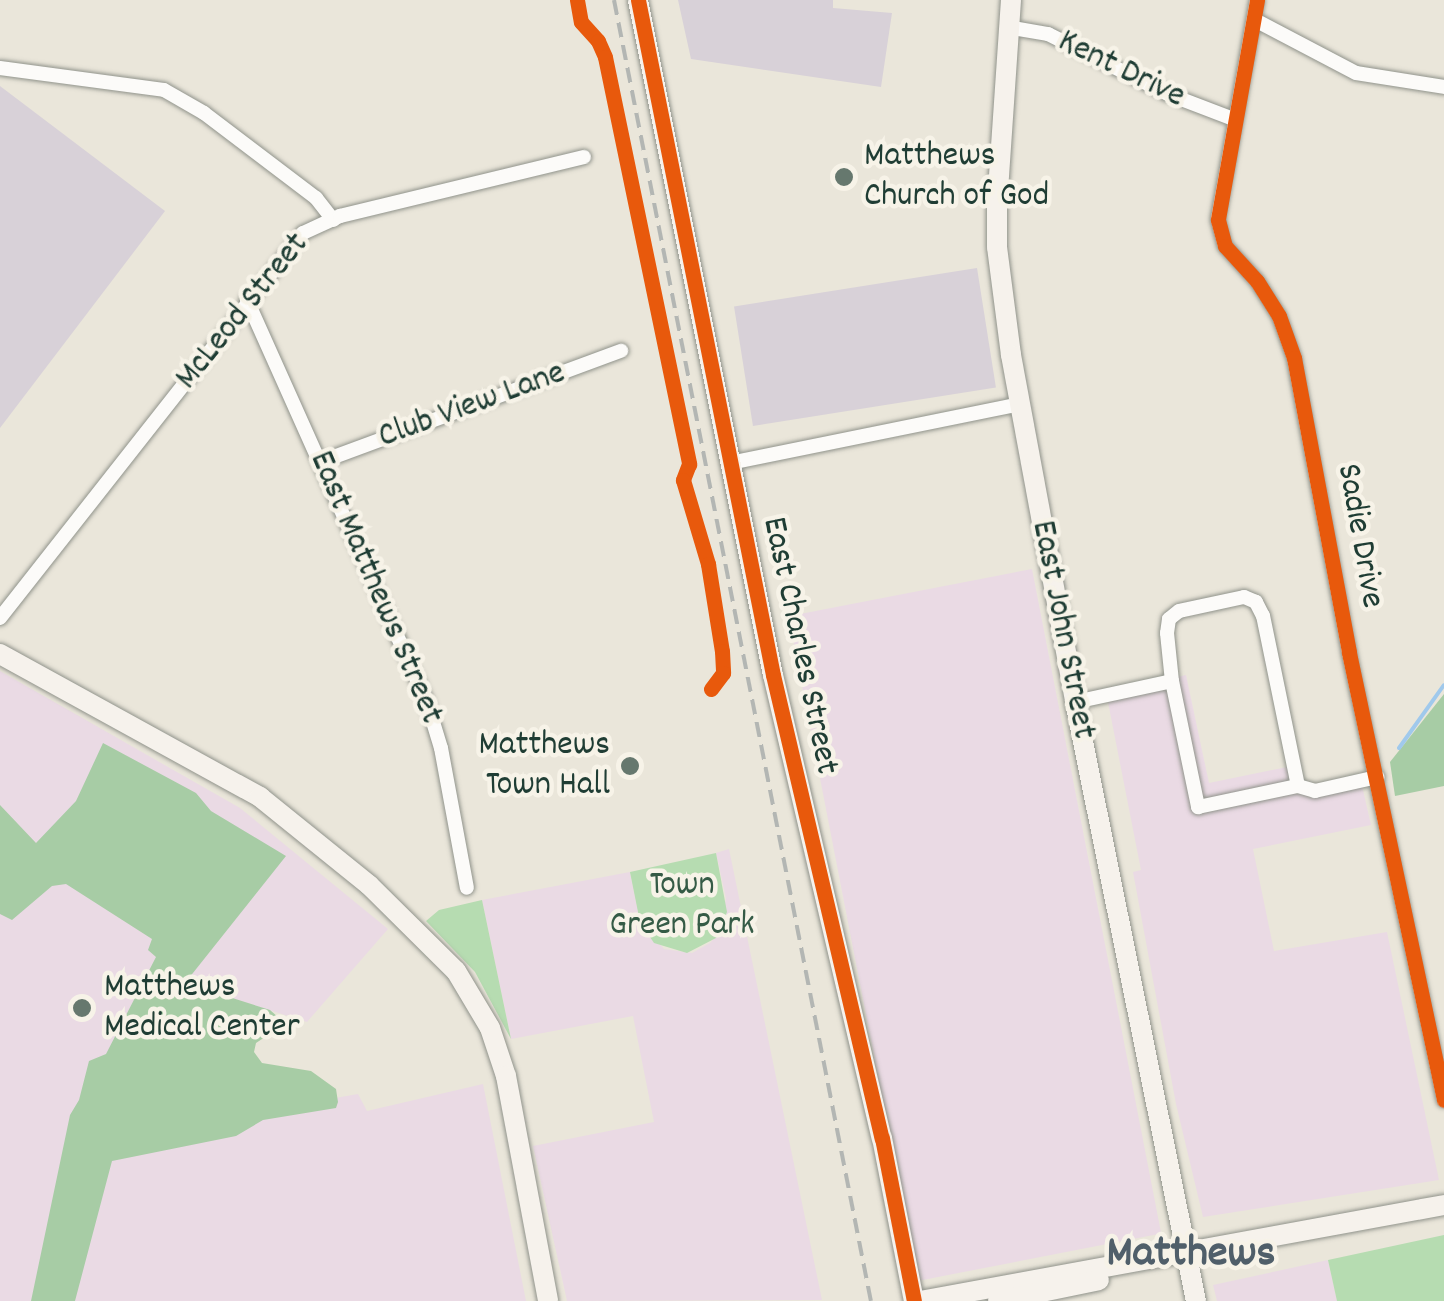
<!DOCTYPE html>
<html>
<head>
<meta charset="utf-8">
<style>
	body { margin:0 }
	#map { position:relative; width:1444px; height:1301px; overflow:hidden; background:#eae6da; font-family:Dekko,sans-serif }
	div>[style] { position:absolute }
	.built>* { inset:0; background:#eadae4; transform-origin:0 0 }
	.industrial>* { inset:0; background:#d8d1d8; transform-origin:0 0 }
	.green>* { inset:0; background:#b6dcb1 }
	.forest>* { inset:0; background:#a7cca5 }
	.stream>* { height:4px; margin:-2px; padding:0 2px; transform-origin:2px; border-radius:2px; background:#a0c9ec }
	.roads { filter:drop-shadow(0 0 2px #90938b) drop-shadow(0 0 2px #90938b) }
	.street>* { height:14px; margin:-7px; padding:0 7px; transform-origin:7px; border-radius:7px; background:#fcfbf9 }
	.secondary>* { height:20px; margin:-10px; padding:0 10px; transform-origin:10px; border-radius:10px; background:#f6f2ec }
	.rail>* { height:4px; margin-top:-2px; transform-origin:0; background:repeating-linear-gradient(90deg,#b3b6b3 0 15px,transparent 0 23px) }
	.cycleway>* { height:15px; margin:-7.5px; padding:0 7.5px; transform-origin:7.5px; border-radius:7.5px; background:#e8590c }
	.dots>* { width:28px; height:28px; translate:-50% -50%; box-sizing:border-box; border:5px solid #f7f3e8; border-radius:50% }
	span { translate:-50% -50%; white-space:nowrap; text-align:center; line-height:1.15; -webkit-text-stroke:9px #f7f3e8; paint-order:stroke }
	.street-label { font-size:35px; color:#1f3d34 }
	.poi-label { font-size:35px; color:#1f3d34 }
	.left { translate:0 -50%; text-align:left }
	.right { translate:-100% -50%; text-align:right }
	.park-label { font-size:35px; color:#355b46 }
	.district-label { font-size:45px; color:#505f6a; font-weight:700 }
</style>
</head>
<body>
<div id="map">
	<div class="built">
		<i style="left:1032px;top:569px;width:677px;height:248px;rotate:79deg"></i>
		<i style="clip-path:polygon(0 671px,240px 808px,388px 929px,307px 1022px,184px 983px,233px 1116px,358px 1094px,367px 1111px,483px 1084px,526px 1301px,0 1301px)"></i>
		<i style="clip-path:polygon(1186px 675px,1209px 783px,1292px 766px,1298px 790px,1360px 777px,1371px 825px,1253px 849px,1274px 951px,1387px 932px,1439px 1180px,1203px 1217px,1176px 1104px,1133px 872px,1141px 870px,1106px 692px)"></i>
		<i style="clip-path:polygon(729px 849px,822px 1300px,567px 1301px,533px 1146px,654px 1122px,633px 1016px,511px 1039px,482px 900px,630px 872px,640px 922px,664px 949px,692px 953px,710px 943px,720px 932px,726px 898px,716px 853px)"></i>
		<i style="clip-path:polygon(1328px 1260px,1337px 1301px,1217px 1301px,1213px 1285px)"></i>
	</div>
	<div class="industrial">
		<i style="clip-path:polygon(678px 0,833px 0,833px 8px,892px 13px,881px 87px,691px 59px)"></i>
		<i style="clip-path:polygon(0 86px,165px 211px,0 428px)"></i>
		<i style="left:977px;top:268px;width:121px;height:246px;rotate:81deg"></i>
	</div>
	<div class="green">
		<i style="clip-path:polygon(716px 853px,727px 912px,716px 938px,687px 953px,654px 943px,640px 922px,630px 872px)"></i>
		<i style="clip-path:polygon(482px 900px,511px 1039px,475px 972px,426px 921px,439px 910px)"></i>
		<i style="clip-path:polygon(1444px 1235px,1444px 1301px,1337px 1301px,1328px 1260px)"></i>
	</div>
	<div class="forest">
		<i style="clip-path:polygon(1444px 694px,1444px 786px,1395px 796px,1390px 762px)"></i>
		<i style="clip-path:polygon(103px 743px,196px 793px,211px 811px,286px 856px,185px 983px,270px 1010px,279px 1018px,277px 1029px,256px 1043px,254px 1052px,262px 1063px,311px 1071px,336px 1089px,338px 1102px,336px 1108px,263px 1120px,236px 1136px,112px 1161px,75px 1301px,31px 1301px,70px 1115px,79px 1100px,89px 1061px,106px 1054px,156px 957px,148px 950px,152px 939px,66px 884px,52px 886px,12px 920px,0 914px,0 805px,36px 843px,76px 801px)"></i>
	</div>
	<div class="stream">
		<i style="left:1399px;top:748px;width:77px;rotate:-54.5deg"></i>
	</div>
	<div class="roads">
		<div class="street">
			<i style="left:1257px;top:0;width:223px;rotate:100.1deg"></i>
			<i style="left:1218px;top:220px;width:27px;rotate:75deg"></i>
			<i style="left:1225px;top:246px;width:47px;rotate:47.6deg"></i>
			<i style="left:1257px;top:281px;width:41px;rotate:57.8deg"></i>
			<i style="left:1279px;top:316px;width:45px;rotate:70.3deg"></i>
			<i style="left:1294px;top:358px;width:300px;rotate:79.4deg"></i>
			<i style="left:1349px;top:653px;width:457px;rotate:78deg"></i>
			<i style="left:1255px;top:20px;width:114px;rotate:27.7deg"></i>
			<i style="left:1356px;top:73px;width:89px;rotate:9deg"></i>
			<i style="left:1007px;top:27px;width:42px;rotate:9.7deg"></i>
			<i style="left:1048px;top:34px;width:134px;rotate:26.6deg"></i>
			<i style="left:1168px;top:94px;width:70px;rotate:21deg"></i>
			<i style="left:0;top:68px;width:165px;rotate:7.6deg"></i>
			<i style="left:164px;top:90px;width:46px;rotate:29.9deg"></i>
			<i style="left:204px;top:113px;width:141px;rotate:37.2deg"></i>
			<i style="left:316px;top:198px;width:28px;rotate:52deg"></i>
			<i style="left:247px;top:300px;width:440px;rotate:65.9deg"></i>
			<i style="left:427px;top:702px;width:48px;rotate:73.1deg"></i>
			<i style="left:441px;top:748px;width:142px;rotate:79.5deg"></i>
			<i style="left:323px;top:461px;width:318px;rotate:-20.3deg"></i>
			<i style="left:730px;top:463px;width:295px;rotate:-11.5deg"></i>
			<i style="left:0;top:618px;width:490px;rotate:-51.8deg"></i>
			<i style="left:303px;top:233px;width:41px;rotate:-24.7deg"></i>
			<i style="left:340px;top:216px;width:251px;rotate:-13.6deg"></i>
			<i style="left:1075px;top:702px;width:99px;rotate:-12.2deg"></i>
			<i style="left:1298px;top:786px;width:174px;rotate:-101.6deg"></i>
			<i style="left:1263px;top:616px;width:16px;rotate:-117deg"></i>
			<i style="left:1256px;top:602px;width:13px;rotate:-157deg"></i>
			<i style="left:1244px;top:597px;width:66px;rotate:167.8deg"></i>
			<i style="left:1179px;top:611px;width:13px;rotate:141deg"></i>
			<i style="left:1169px;top:619px;width:14px;rotate:98deg"></i>
			<i style="left:1167px;top:633px;width:48px;rotate:84.1deg"></i>
			<i style="left:1172px;top:681px;width:129px;rotate:78.3deg"></i>
			<i style="left:1198px;top:807px;width:102px;rotate:-11.9deg"></i>
			<i style="left:1298px;top:786px;width:18px;rotate:16deg"></i>
			<i style="left:1315px;top:791px;width:64px;rotate:-12.7deg"></i>
		</div>
		<div class="secondary">
			<i style="left:638px;top:0;width:688px;rotate:78.69deg"></i>
			<i style="left:773px;top:675px;width:476px;rotate:76.8deg"></i>
			<i style="left:882px;top:1138px;width:166px;rotate:78.9deg"></i>
			<i style="left:1011px;top:0;width:208px;rotate:93.9deg"></i>
			<i style="left:997px;top:208px;width:39px;rotate:90deg"></i>
			<i style="left:997px;top:247px;width:109px;rotate:82.6deg"></i>
			<i style="left:1011px;top:355px;width:353px;rotate:79.5deg"></i>
			<i style="left:1075px;top:702px;width:611px;rotate:78.58deg"></i>
			<i style="left:0;top:654px;width:297px;rotate:28.8deg"></i>
			<i style="left:260px;top:797px;width:140px;rotate:38.9deg"></i>
			<i style="left:369px;top:885px;width:122px;rotate:44.7deg"></i>
			<i style="left:456px;top:971px;width:66px;rotate:59.2deg"></i>
			<i style="left:490px;top:1028px;width:51px;rotate:71.6deg"></i>
			<i style="left:506px;top:1076px;width:229px;rotate:79.4deg"></i>
			<i style="left:920px;top:1301px;width:533px;rotate:-10.38deg"></i>
			<i style="left:998px;top:1301px;width:103px;rotate:-11.7deg"></i>
		</div>
	</div>
	<div class="rail">
		<i style="left:614px;top:0;width:1326px;rotate:78.83deg"></i>
	</div>
	<div class="cycleway">
		<i style="left:577px;top:0;width:22px;rotate:80deg"></i>
		<i style="left:581px;top:22px;width:25px;rotate:48deg"></i>
		<i style="left:598px;top:41px;width:17px;rotate:66deg"></i>
		<i style="left:605px;top:57px;width:416px;rotate:78.3deg"></i>
		<i style="left:689px;top:464px;width:17px;rotate:111deg"></i>
		<i style="left:683px;top:480px;width:88px;rotate:73.4deg"></i>
		<i style="left:708px;top:564px;width:88px;rotate:80.9deg"></i>
		<i style="left:722px;top:651px;width:22px;rotate:87deg"></i>
		<i style="left:723px;top:673px;width:20px;rotate:127deg"></i>
		<i style="left:638px;top:0;width:688px;rotate:78.69deg"></i>
		<i style="left:773px;top:675px;width:476px;rotate:76.8deg"></i>
		<i style="left:882px;top:1138px;width:166px;rotate:78.9deg"></i>
		<i style="left:1257px;top:0;width:223px;rotate:100.1deg"></i>
		<i style="left:1218px;top:220px;width:27px;rotate:75deg"></i>
		<i style="left:1225px;top:246px;width:47px;rotate:47.6deg"></i>
		<i style="left:1257px;top:281px;width:41px;rotate:57.8deg"></i>
		<i style="left:1279px;top:316px;width:45px;rotate:70.3deg"></i>
		<i style="left:1294px;top:358px;width:300px;rotate:79.4deg"></i>
		<i style="left:1349px;top:653px;width:457px;rotate:78deg"></i>
	</div>
	<div class="dots">
		<i style="left:844px;top:177px;background:#66786e"></i>
		<i style="left:630px;top:766px;background:#66786e"></i>
		<i style="left:82px;top:1008px;background:#66786e"></i>
	</div>
	<div class="street-label">
		<span style="left:1121px;top:70px;rotate:26deg">Kent Drive</span>
		<span style="left:243px;top:312px;rotate:-51deg">McLeod Street</span>
		<span style="left:472px;top:406px;rotate:-20deg">Club View Lane</span>
		<span style="left:1359px;top:536px;rotate:80deg">Sadie Drive</span>
		<span style="left:375px;top:588px;rotate:67deg">East Matthews Street</span>
		<span style="left:1062px;top:630px;rotate:79deg">East John Street</span>
		<span style="left:799px;top:646px;rotate:78deg">East Charles Street</span>
	</div>
	<div class="poi-label">
		<span class="left" style="left:864px;top:177px">Matthews<br>Church of God</span>
		<span class="right" style="left:610px;top:766px">Matthews<br>Town Hall</span>
		<span class="left" style="left:104px;top:1008px">Matthews<br>Medical Center</span>
	</div>
	<div class="park-label">
		<span style="left:682px;top:906px">Town<br>Green Park</span>
	</div>
	<div class="district-label">
		<span style="left:1191px;top:1256px">Matthews</span>
	</div>
</div>
</body>
</html>
